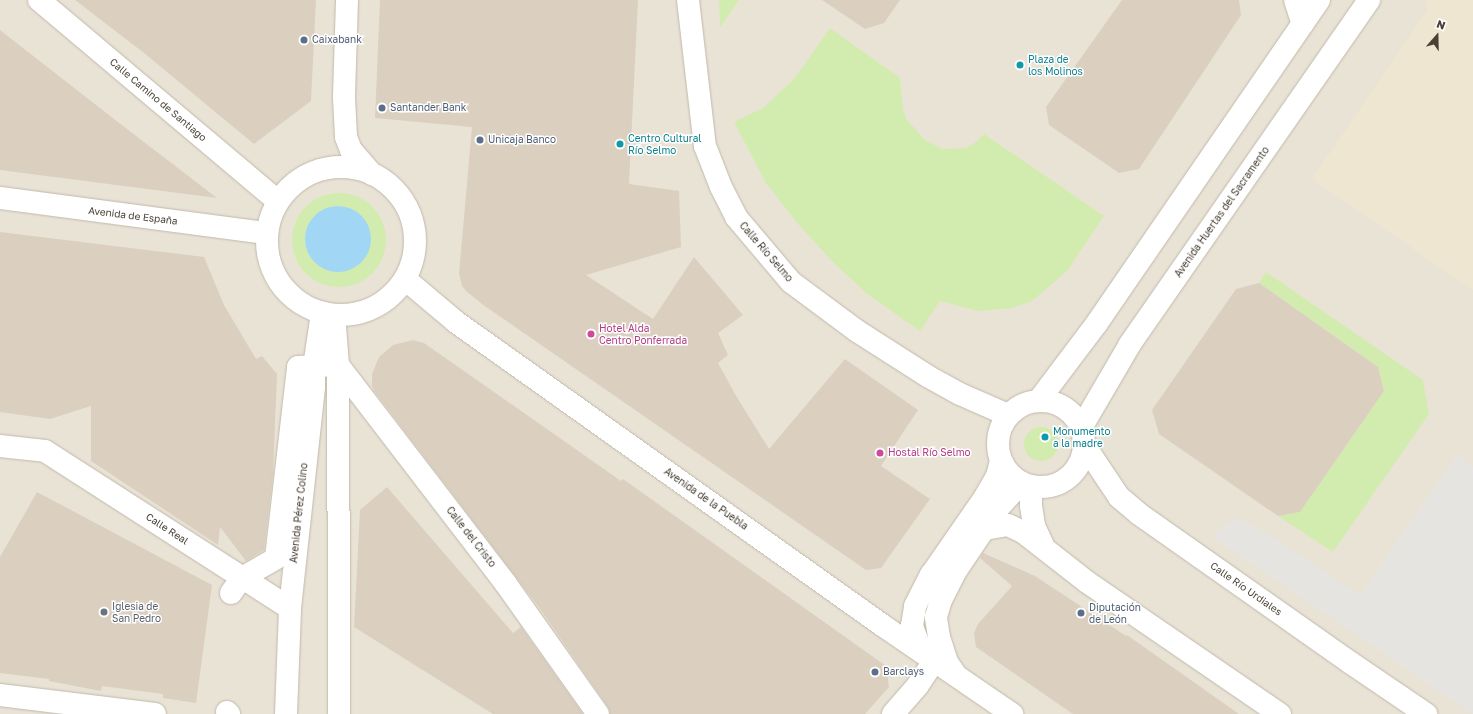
<!DOCTYPE html>
<html>
<head>
<meta charset="utf-8">
<style>
	body { margin:0 }
	#map { position:relative; width:1473px; height:714px; overflow:hidden; background:#f5f1e8; font-family:"Golos Text",sans-serif }
	div>[style] { position:absolute }
	.residential>* { inset:0; background:#e9e3d6; transform-origin:0 0 }
	.education>* { inset:0; background:#efe6d1 }
	.green>* { inset:0; background:#d2ecaf }
	.round { border-radius:50% }
	.parking>* { inset:0; background:#e6e4e0 }
	.water>* { inset:0; background:#a1d6f5 }
	.building>* { inset:0; background:#dbcfc0 }
	.roads { filter:drop-shadow(0 0 1px #c1b9aa) drop-shadow(0 0 1px #c1b9aa) }
	.minor>* { height:22px; margin:-11px; padding:0 11px; transform-origin:11px; border-radius:11px; background:#fff }
	.minor>.ring { margin:-11px; padding:0; box-sizing:content-box; background:none; border:22px solid #fff; border-radius:50% }
	.dots>* { width:11px; height:11px; translate:-50% -50%; box-sizing:border-box; border:2px solid #fff; border-radius:50% }
	span { translate:-50% -50%; white-space:nowrap; text-align:center; line-height:1.15; -webkit-text-stroke:3px #fff; paint-order:stroke }
	.service-label { font-size:10px; color:#4e5e75 }
	.left { translate:0 -50%; text-align:left }
	.culture-label { font-size:10px; color:#0d838f }
	.street-label { font-size:10px; color:#494136 }
	.hotel-label { font-size:10px; color:#b23c85 }
	.worship-label { font-size:10px; color:#5b616d }
	.north { position:absolute; left:1417px; top:16px; width:40px; height:40px; -webkit-text-stroke:3px #fff; paint-order:stroke; rotate:20deg; font-size:11px; font-weight:700; line-height:16px; text-align:center; color:#494136 }
	.north::after { content:''; display:block; margin:auto; width:14px; height:18px; background:#494136; clip-path:polygon(50% 0,100% 100%,50% 72%,0 100%) }
</style>
</head>
<body>
<div id="map">
	<div class="residential">
		<i style="left:0;top:0;width:1473px;height:714px"></i>
	</div>
	<div class="education">
		<i style="clip-path:polygon(1425px 0,1473px 0,1473px 290px,1312px 179px,1427px 11px)"></i>
	</div>
	<div class="green">
		<i style="clip-path:polygon(719px 0,739px 0,720px 27px)"></i>
		<i style="clip-path:polygon(830px 28px,900px 78px,903px 110px,907px 120px,925px 140px,943px 149px,966px 148px,976px 142px,984px 134px,1104px 216px,1067px 271px,1032px 301px,1012px 308px,978px 311px,940px 301px,920px 331px,867px 294px,831px 260px,798px 224px,766px 183px,734px 122px,763px 108px,795px 78px)"></i>
		<i class="round" style="left:292px;top:193px;width:94px;height:94px"></i>
		<i style="clip-path:polygon(1266px 272px,1423px 380px,1429px 414px,1333px 552px,1278px 516px,1300px 512px,1384px 391px,1378px 367px,1259px 283px)"></i>
		<i class="round" style="left:1024px;top:427px;width:34px;height:34px"></i>
	</div>
	<div class="parking">
		<i style="clip-path:polygon(1457px 455px,1473px 467px,1473px 714px,1212px 536px,1237px 517px,1282px 543px,1360px 595px)"></i>
	</div>
	<div class="water">
		<i class="round" style="left:305px;top:206px;width:66px;height:66px"></i>
	</div>
	<div class="building">
		<i style="clip-path:polygon(75px 0,316px 0,311px 101px,254px 144px,144px 53px)"></i>
		<i style="clip-path:polygon(380px 0,638px 0,629px 184px,679px 191px,681px 247px,586px 275px,653px 319px,694px 257px,743px 315px,718px 333px,728px 355px,718px 363px,735px 394px,769px 449px,845px 359px,918px 410px,881px 466px,930px 499px,881px 568px,866px 570px,482px 304px,466px 291px,462px 286px,459px 274px,472px 127px,375px 118px)"></i>
		<i style="clip-path:polygon(822px 0,900px 0,884px 23px,865px 29px)"></i>
		<i style="clip-path:polygon(1122px 0,1239px 0,1241px 15px,1139px 169px,1119px 173px,1049px 125px,1046px 107px)"></i>
		<i style="clip-path:polygon(0 30px,114px 119px,217px 198px,0 170px)"></i>
		<i style="clip-path:polygon(0 232px,204px 257px,224px 305px,256px 359px,262px 356px,277px 374px,273px 474px,264px 550px,246px 561px,220px 527px,218px 545px,91px 461px,91px 406px,50px 419px,0 412px)"></i>
		<i style="clip-path:polygon(1259px 283px,1378px 367px,1384px 391px,1300px 512px,1278px 516px,1159px 434px,1152px 410px,1236px 289px)"></i>
		<i style="clip-path:polygon(413px 340px,424px 343px,621px 481px,623px 479px,886px 666px,889px 687px,865px 714px,610px 714px,608px 707px,541px 610px,375px 392px,372px 386px,372px 374px,379px 357px,393px 345px)"></i>
		<i style="clip-path:polygon(387px 487px,513px 633px,521px 627px,583px 714px,493px 714px,354px 627px,360px 510px)"></i>
		<i style="clip-path:polygon(37px 492px,212px 585px,196px 703px,163px 698px,163px 694px,102px 686px,101px 691px,49px 681px,49px 679px,0 673px,0 557px)"></i>
		<i style="clip-path:polygon(983px 553px,1035px 576px,1126px 636px,1127px 635px,1239px 714px,1073px 714px,976px 647px,974px 633px,978px 624px,1012px 586px,980px 558px)"></i>
	</div>
	<div class="roads">
		<div class="minor">
			<i style="left:39px;top:0;width:312px;rotate:40.1deg"></i>
			<i style="left:347px;top:0;width:98px;rotate:91.8deg"></i>
			<i style="left:344px;top:98px;width:39px;rotate:87deg"></i>
			<i style="left:346px;top:137px;width:14px;rotate:69deg"></i>
			<i style="left:351px;top:150px;width:32px;rotate:49deg"></i>
			<i style="left:688px;top:0;width:147px;rotate:83.4deg"></i>
			<i style="left:705px;top:146px;width:44px;rotate:68.7deg"></i>
			<i style="left:721px;top:187px;width:34px;rotate:63deg"></i>
			<i style="left:736px;top:217px;width:85px;rotate:49.8deg"></i>
			<i style="left:791px;top:282px;width:82px;rotate:36.6deg"></i>
			<i style="left:857px;top:331px;width:85px;rotate:32.6deg"></i>
			<i style="left:929px;top:377px;width:35px;rotate:29deg"></i>
			<i style="left:960px;top:394px;width:52px;rotate:23.6deg"></i>
			<i style="left:1295px;top:0;width:25px;rotate:72deg"></i>
			<i class="ring" style="left:267px;top:167px;width:126px;height:126px"></i>
			<i style="left:0;top:198px;width:269px;rotate:7.5deg"></i>
			<i style="left:405px;top:279px;width:67px;rotate:40.1deg"></i>
			<i style="left:456px;top:322px;width:523px;rotate:35.42deg"></i>
			<i style="left:882px;top:625px;width:158px;rotate:34.4deg"></i>
			<i style="left:334px;top:315px;width:50px;rotate:85.4deg"></i>
			<i style="left:338px;top:365px;width:349px;rotate:89.8deg"></i>
			<i style="left:1039px;top:400px;width:96px;rotate:-53deg"></i>
			<i style="left:1097px;top:323px;width:392px;rotate:-55.5deg"></i>
			<i class="ring" style="left:998px;top:401px;width:64px;height:64px"></i>
			<i style="left:1081px;top:428px;width:97px;rotate:-59.7deg"></i>
			<i style="left:1130px;top:344px;width:419px;rotate:-55.2deg"></i>
			<i style="left:0;top:446px;width:45px;rotate:6.3deg"></i>
			<i style="left:45px;top:451px;width:291px;rotate:32.7deg"></i>
			<i style="left:1085px;top:446px;width:61px;rotate:56.3deg"></i>
			<i style="left:1119px;top:497px;width:26px;rotate:40deg"></i>
			<i style="left:1139px;top:514px;width:259px;rotate:35.1deg"></i>
			<i style="left:1351px;top:663px;width:91px;rotate:34.2deg"></i>
			<i style="left:1031px;top:486px;width:20px;rotate:90deg"></i>
			<i style="left:1031px;top:506px;width:20px;rotate:81deg"></i>
			<i style="left:1034px;top:526px;width:23px;rotate:65deg"></i>
			<i style="left:985px;top:529px;width:23px;rotate:-10deg"></i>
			<i style="left:1008px;top:525px;width:17px;rotate:25deg"></i>
			<i style="left:1023px;top:532px;width:81px;rotate:38deg"></i>
			<i style="left:1087px;top:582px;width:234px;rotate:34.4deg"></i>
			<i style="left:231px;top:593px;width:19px;rotate:-54deg"></i>
			<i style="left:242px;top:578px;width:39px;rotate:-30deg"></i>
			<i style="left:276px;top:558px;width:192px;rotate:-83.4deg"></i>
			<i style="left:298px;top:367px;width:40px;rotate:-2.9deg"></i>
			<i style="left:338px;top:365px;width:276px;rotate:52.5deg"></i>
			<i style="left:506px;top:584px;width:159px;rotate:54.7deg"></i>
			<i style="left:921px;top:650px;width:26px;rotate:-111deg"></i>
			<i style="left:912px;top:626px;width:20px;rotate:-81deg"></i>
			<i style="left:915px;top:606px;width:35px;rotate:-63deg"></i>
			<i style="left:931px;top:575px;width:95px;rotate:-55.3deg"></i>
			<i style="left:985px;top:497px;width:24px;rotate:-60deg"></i>
			<i style="left:997px;top:476px;width:16px;rotate:-75deg"></i>
			<i style="left:955px;top:674px;width:14px;rotate:-124deg"></i>
			<i style="left:947px;top:662px;width:26px;rotate:-108deg"></i>
			<i style="left:939px;top:637px;width:20px;rotate:-99deg"></i>
			<i style="left:936px;top:617px;width:18px;rotate:-74deg"></i>
			<i style="left:941px;top:600px;width:35px;rotate:-63deg"></i>
			<i style="left:957px;top:569px;width:75px;rotate:-55.9deg"></i>
			<i style="left:999px;top:507px;width:33px;rotate:-47deg"></i>
			<i style="left:0;top:695px;width:156px;rotate:7deg"></i>
			<i style="left:227px;top:712px;width:3px;rotate:45deg"></i>
			<i style="left:286px;top:714px;width:106px;rotate:-87.8deg"></i>
			<i style="left:290px;top:608px;width:222px;rotate:-83.8deg"></i>
			<i style="left:314px;top:387px;width:20px;rotate:-90deg"></i>
			<i style="left:314px;top:367px;width:55px;rotate:-81.6deg"></i>
			<i style="left:893px;top:714px;width:38px;rotate:-49deg"></i>
			<i style="left:918px;top:685px;width:30px;rotate:-56deg"></i>
		</div>
	</div>
	<div class="dots">
		<i style="left:304px;top:40px;background:#5c6f8a"></i>
		<i style="left:1020px;top:65px;background:#0f9aa8"></i>
		<i style="left:382px;top:108px;background:#5c6f8a"></i>
		<i style="left:480px;top:140px;background:#5c6f8a"></i>
		<i style="left:620px;top:144px;background:#0f9aa8"></i>
		<i style="left:591px;top:334px;background:#d1479c"></i>
		<i style="left:1045px;top:437px;background:#0f9aa8"></i>
		<i style="left:880px;top:453px;background:#d1479c"></i>
		<i style="left:104px;top:612px;background:#6b7280"></i>
		<i style="left:1081px;top:613px;background:#5c6f8a"></i>
		<i style="left:875px;top:672px;background:#5c6f8a"></i>
	</div>
	<div class="service-label">
		<span class="left" style="left:312px;top:40px">Caixabank</span>
		<span class="left" style="left:390px;top:108px">Santander Bank</span>
		<span class="left" style="left:488px;top:140px">Unicaja Banco</span>
		<span class="left" style="left:1089px;top:613px">Diputación<br>de León</span>
		<span class="left" style="left:883px;top:672px">Barclays</span>
	</div>
	<div class="culture-label">
		<span class="left" style="left:1028px;top:65px">Plaza de<br>los Molinos</span>
		<span class="left" style="left:628px;top:144px">Centro Cultural<br>Río Selmo</span>
		<span class="left" style="left:1053px;top:437px">Monumento<br>a la madre</span>
	</div>
	<div class="street-label">
		<span style="left:158px;top:100px;rotate:40deg">Calle Camino de Santiago</span>
		<span style="left:1222px;top:212px;rotate:-55deg">Avenida Huertas del Sacramento</span>
		<span style="left:133px;top:216px;rotate:7deg">Avenida de España</span>
		<span style="left:766px;top:252px;rotate:49deg">Calle Río Selmo</span>
		<span style="left:706px;top:499px;rotate:35deg">Avenida de la Puebla</span>
		<span style="left:299px;top:513px;rotate:-84deg">Avenida Pérez Colino</span>
		<span style="left:167px;top:529px;rotate:33deg">Calle Real</span>
		<span style="left:471px;top:537px;rotate:52deg">Calle del Cristo</span>
		<span style="left:1246px;top:589px;rotate:35deg">Calle Río Urdiales</span>
	</div>
	<div class="hotel-label">
		<span class="left" style="left:599px;top:334px">Hotel Alda<br>Centro Ponferrada</span>
		<span class="left" style="left:888px;top:453px">Hostal Río Selmo</span>
	</div>
	<div class="worship-label">
		<span class="left" style="left:112px;top:612px">Iglesia de<br>San Pedro</span>
	</div>
	<div class="north">N</div>
</div>
</body>
</html>
